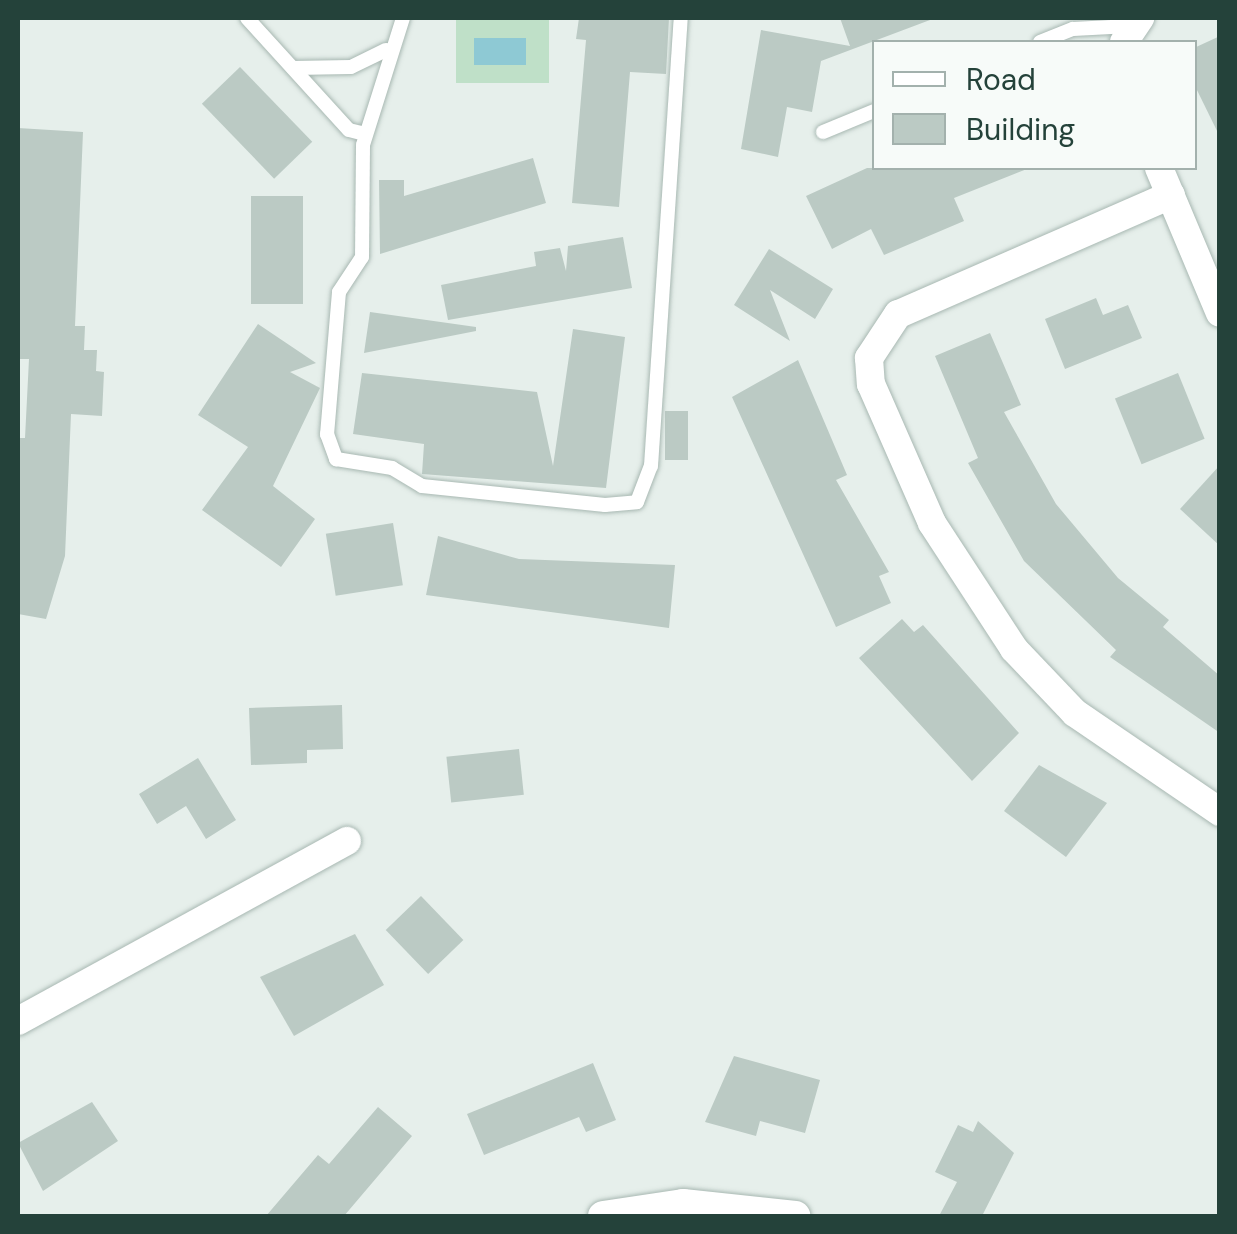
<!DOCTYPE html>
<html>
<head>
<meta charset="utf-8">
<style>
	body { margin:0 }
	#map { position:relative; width:1237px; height:1234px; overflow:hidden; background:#e6efeb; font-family:"DM Sans",sans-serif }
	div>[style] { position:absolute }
	.green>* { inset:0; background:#bfe0c8; transform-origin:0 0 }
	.water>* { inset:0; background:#8ec9d4; transform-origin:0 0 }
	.building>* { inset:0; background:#bbcac4; transform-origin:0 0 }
	.roads { filter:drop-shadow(0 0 2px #a8b8b2) drop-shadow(0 0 2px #a8b8b2) }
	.service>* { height:14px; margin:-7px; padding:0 7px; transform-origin:7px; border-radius:7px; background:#fff }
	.minor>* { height:28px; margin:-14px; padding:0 14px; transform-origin:14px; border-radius:14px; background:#fff }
	.tertiary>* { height:30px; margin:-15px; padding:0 15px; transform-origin:15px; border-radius:15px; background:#fff }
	span { translate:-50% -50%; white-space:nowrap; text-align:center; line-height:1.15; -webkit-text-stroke:8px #f7fbf9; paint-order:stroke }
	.frame { position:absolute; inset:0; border:20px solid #24423a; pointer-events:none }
	.legend { position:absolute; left:872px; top:40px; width:325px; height:130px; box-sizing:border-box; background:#f7fbf9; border:2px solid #a3b1ad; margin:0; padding:12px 18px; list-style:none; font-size:30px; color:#24423a }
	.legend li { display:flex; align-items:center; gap:20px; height:50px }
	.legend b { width:50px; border:2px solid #a3b1ad }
</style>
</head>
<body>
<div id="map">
	<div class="green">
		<i style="left:456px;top:20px;width:93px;height:63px"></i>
	</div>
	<div class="water">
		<i style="left:526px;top:38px;width:27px;height:52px;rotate:90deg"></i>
	</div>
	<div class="building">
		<i style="clip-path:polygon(579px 18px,669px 18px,666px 74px,630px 72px,619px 207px,572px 203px,586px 40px,576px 39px)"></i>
		<i style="clip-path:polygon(840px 18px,930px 20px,821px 61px,812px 112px,787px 107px,778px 157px,741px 149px,761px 30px,850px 46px)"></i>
		<i style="clip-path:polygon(1220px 36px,1220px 137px,1194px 84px,1194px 48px)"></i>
		<i style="left:240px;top:67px;width:104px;height:53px;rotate:46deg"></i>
		<i style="clip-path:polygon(18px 128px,83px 132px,75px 326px,85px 326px,84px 350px,97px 350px,96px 371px,104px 372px,102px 416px,71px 414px,65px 556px,46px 619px,18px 614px,18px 438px,25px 438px,29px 359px,18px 359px)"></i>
		<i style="clip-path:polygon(533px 158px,546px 203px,380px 254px,379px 180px,404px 180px,404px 196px)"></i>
		<i style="clip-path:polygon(867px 168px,1027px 168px,1027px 169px,954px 198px,964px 221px,884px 255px,871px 229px,832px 249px,806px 196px)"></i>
		<i style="left:251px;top:196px;width:52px;height:108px"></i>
		<i style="clip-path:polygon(623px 237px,632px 288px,448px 320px,441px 285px,536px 266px,534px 252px,560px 248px,566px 271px,568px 246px)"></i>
		<i style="clip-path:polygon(769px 249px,833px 289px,815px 319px,770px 290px,790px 341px,734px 305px)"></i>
		<i style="clip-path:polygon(1096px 298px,1103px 315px,1128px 305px,1142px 338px,1065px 369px,1045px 319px)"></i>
		<i style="clip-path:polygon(370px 312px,476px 327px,476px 331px,364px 353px)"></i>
		<i style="clip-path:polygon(258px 324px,316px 363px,290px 372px,320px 388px,273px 486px,315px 519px,281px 567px,202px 510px,248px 447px,198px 415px)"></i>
		<i style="clip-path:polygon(573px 329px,625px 337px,606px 488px,422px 474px,424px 444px,353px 434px,362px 373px,537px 392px,553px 466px)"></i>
		<i style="clip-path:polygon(990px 333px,1021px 405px,1004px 412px,1056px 504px,1118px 578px,1169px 620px,1163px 627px,1220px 676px,1220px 733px,1110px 657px,1116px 650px,1024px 561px,968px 463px,978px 458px,935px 356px)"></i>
		<i style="clip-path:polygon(798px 360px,847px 475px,836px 480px,889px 572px,879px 576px,891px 603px,836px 627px,732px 397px)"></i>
		<i style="left:1178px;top:373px;width:71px;height:68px;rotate:68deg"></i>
		<i style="left:665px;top:411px;width:23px;height:49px"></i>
		<i style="clip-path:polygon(1220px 465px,1220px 546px,1180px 509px)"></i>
		<i style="left:393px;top:523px;width:63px;height:68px;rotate:81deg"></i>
		<i style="clip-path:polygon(438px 536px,519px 559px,675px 565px,669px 628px,426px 595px)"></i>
		<i style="clip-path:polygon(902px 619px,914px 632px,923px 625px,1019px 733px,972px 781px,859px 658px)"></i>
		<i style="clip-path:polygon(342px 705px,343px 749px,307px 750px,307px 763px,251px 765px,249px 708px)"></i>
		<i style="left:519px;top:749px;width:46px;height:73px;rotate:84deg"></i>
		<i style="clip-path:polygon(198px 758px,236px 820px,206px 839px,186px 806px,157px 824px,139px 794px)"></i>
		<i style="clip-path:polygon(1039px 765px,1107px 803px,1066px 857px,1004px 811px)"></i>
		<i style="left:421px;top:896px;width:61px;height:49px;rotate:46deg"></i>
		<i style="clip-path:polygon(355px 934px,384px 985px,294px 1036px,260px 977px)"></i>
		<i style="clip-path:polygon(734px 1056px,820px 1080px,805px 1133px,760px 1121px,756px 1136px,705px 1122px)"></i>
		<i style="clip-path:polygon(593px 1063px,616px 1120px,586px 1132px,579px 1117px,484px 1155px,467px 1114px)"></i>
		<i style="clip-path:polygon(92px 1102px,118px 1141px,43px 1191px,18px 1143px)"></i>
		<i style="clip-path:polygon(378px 1107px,412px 1136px,344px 1216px,266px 1216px,318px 1155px,329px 1164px)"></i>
		<i style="clip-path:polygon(978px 1121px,1014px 1153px,982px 1216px,939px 1216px,957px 1182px,935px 1172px,958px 1125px,973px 1132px)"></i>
	</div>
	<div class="roads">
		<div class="service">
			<i style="left:247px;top:18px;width:151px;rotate:47.7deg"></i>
			<i style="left:349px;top:130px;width:16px;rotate:14deg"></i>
			<i style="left:403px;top:18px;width:133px;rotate:107.5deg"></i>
			<i style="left:363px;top:145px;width:112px;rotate:90.5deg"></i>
			<i style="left:362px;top:257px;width:42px;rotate:123.3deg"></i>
			<i style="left:339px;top:292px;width:143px;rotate:94.8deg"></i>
			<i style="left:327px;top:434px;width:27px;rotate:70deg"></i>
			<i style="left:336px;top:459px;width:57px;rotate:9.1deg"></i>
			<i style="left:392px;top:468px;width:35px;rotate:31deg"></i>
			<i style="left:422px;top:486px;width:184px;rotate:5.9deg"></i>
			<i style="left:605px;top:505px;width:32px;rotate:-5deg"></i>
			<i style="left:637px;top:502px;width:39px;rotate:-69deg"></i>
			<i style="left:651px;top:466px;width:449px;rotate:-86.2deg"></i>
			<i style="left:1040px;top:42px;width:35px;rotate:-22deg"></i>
			<i style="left:1073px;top:29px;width:57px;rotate:-3deg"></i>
			<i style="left:293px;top:68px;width:58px;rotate:-1deg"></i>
			<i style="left:351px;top:67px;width:39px;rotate:-26deg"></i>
			<i style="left:823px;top:132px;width:55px;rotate:-22.4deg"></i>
		</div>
		<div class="minor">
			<i style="left:1124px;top:42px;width:29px;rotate:-56deg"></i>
			<i style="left:1159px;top:168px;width:157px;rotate:67.2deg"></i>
			<i style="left:1171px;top:195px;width:298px;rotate:156.4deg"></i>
			<i style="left:898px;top:314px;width:53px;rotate:123.4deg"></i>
			<i style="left:869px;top:358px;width:26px;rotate:86deg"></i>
			<i style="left:871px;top:384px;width:152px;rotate:66.3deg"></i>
			<i style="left:932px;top:523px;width:150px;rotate:56.9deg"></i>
			<i style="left:1014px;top:649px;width:88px;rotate:46.4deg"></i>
			<i style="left:1075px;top:713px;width:176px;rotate:34.3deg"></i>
			<i style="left:18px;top:1021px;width:375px;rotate:-28.7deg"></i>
		</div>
		<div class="tertiary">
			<i style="left:603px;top:1216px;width:81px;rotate:-8.5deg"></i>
			<i style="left:683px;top:1204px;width:113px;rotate:6.1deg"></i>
		</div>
	</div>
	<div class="frame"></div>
	<ul class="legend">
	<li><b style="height:12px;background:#fff"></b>Road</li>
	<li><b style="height:28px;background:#bbcac4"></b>Building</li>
	</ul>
</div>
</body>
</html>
